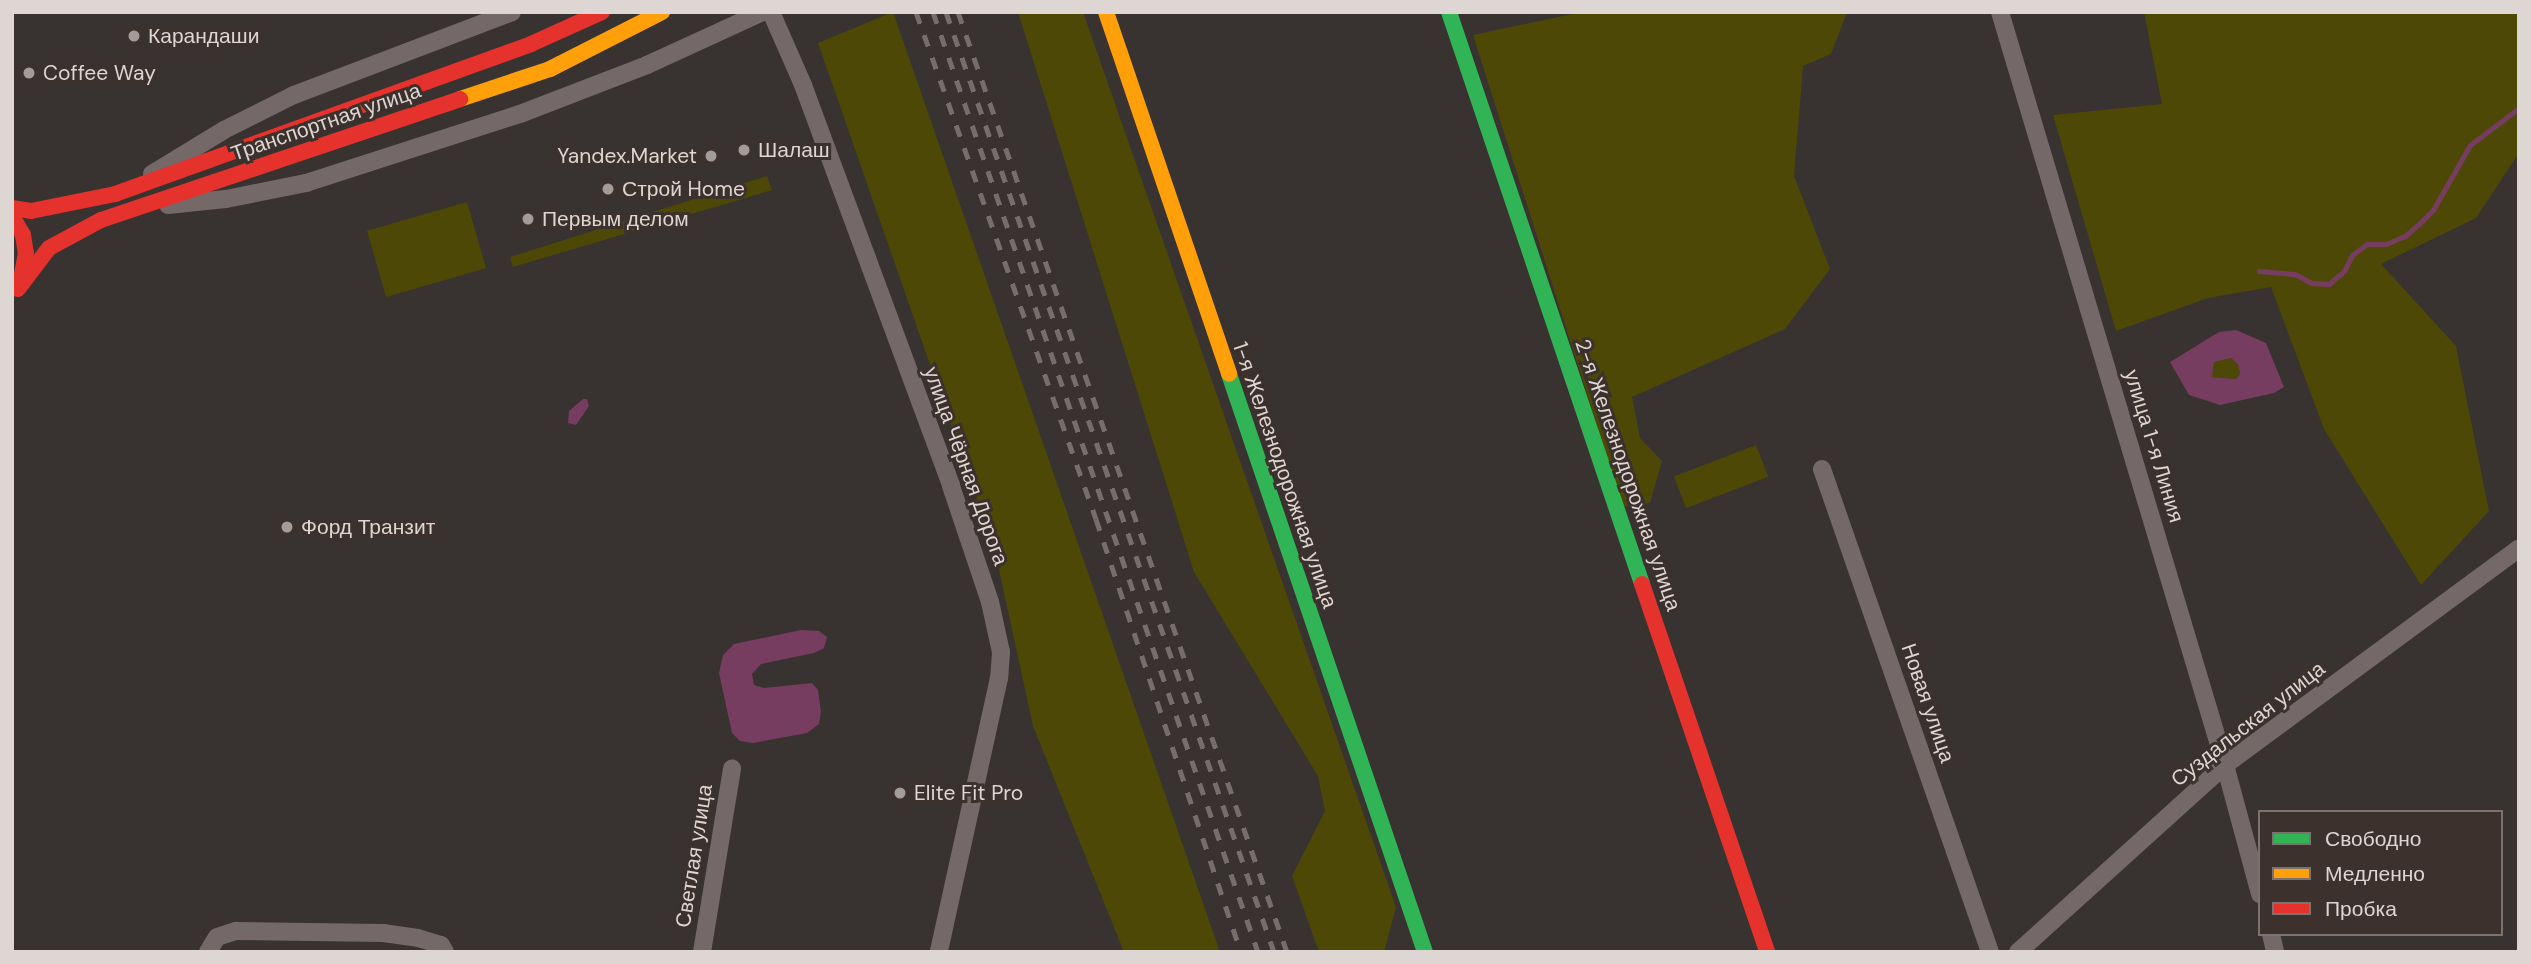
<!DOCTYPE html>
<html>
<head>
<meta charset="utf-8">
<style>
	body { margin:0 }
	#map { position:relative; width:2531px; height:964px; overflow:hidden; background:#383230; font-family:"DM Sans",sans-serif }
	div>[style] { position:absolute }
	.green>* { inset:0; background:#4e4807; transform-origin:0 0 }
	.water>* { inset:0; background:#763d60 }
	.stream>* { height:5px; margin:-2.5px; padding:0 2.5px; transform-origin:2.5px; border-radius:2.5px; background:#763d60 }
	.street>* { height:18px; margin:-9px; padding:0 9px; transform-origin:9px; border-radius:9px; background:#746868 }
	.fast>* { height:16px; margin:-8px; padding:0 8px; transform-origin:8px; border-radius:8px; background:#30b455 }
	.slow>* { height:16px; margin:-8px; padding:0 8px; transform-origin:8px; border-radius:8px; background:#ff9f0a }
	.jam>* { height:16px; margin:-8px; padding:0 8px; transform-origin:8px; border-radius:8px; background:#e5322d }
	.rail>* { height:5px; margin-top:-2.5px; transform-origin:0; background:repeating-linear-gradient(90deg,#766e6e 0 12px,transparent 0 24px) }
	.dots>* { width:19px; height:19px; translate:-50% -50%; box-sizing:border-box; border:4px solid #3c312c; border-radius:50% }
	span { translate:-50% -50%; white-space:nowrap; text-align:center; line-height:1.15; -webkit-text-stroke:6px #3c312c; paint-order:stroke }
	.poi-label { font-size:21px; color:#ddd6d3 }
	.left { translate:0 -50%; text-align:left }
	.right { translate:-100% -50%; text-align:right }
	.street-label { font-size:21px; color:#ddd6d3 }
	.frame { position:absolute; inset:0; border:14px solid #ddd6d3; pointer-events:none }
	.legend { position:absolute; left:2258px; top:810px; width:245px; height:126px; box-sizing:border-box; background:#3c312c; border:2px solid #7c736f; margin:0; padding:9px 12px; list-style:none; font-size:21px; color:#ddd6d3 }
	.legend li { display:flex; align-items:center; gap:14px; height:35px }
	.legend b { width:35px; border:2px solid #7c736f }
</style>
</head>
<body>
<div id="map">
	<div class="green">
		<i style="clip-path:polygon(893px 12px,1220px 952px,1124px 952px,1033px 726px,995px 551px,818px 43px)"></i>
		<i style="clip-path:polygon(1018px 12px,1083px 12px,1396px 907px,1384px 952px,1319px 952px,1292px 876px,1325px 811px,1318px 776px,1194px 572px)"></i>
		<i style="clip-path:polygon(1582px 12px,1847px 12px,1831px 54px,1803px 66px,1794px 176px,1830px 269px,1785px 329px,1632px 397px,1640px 438px,1662px 461px,1650px 503px,1623px 507px,1473px 35px)"></i>
		<i style="clip-path:polygon(2144px 12px,2519px 12px,2519px 153px,2476px 218px,2381px 264px,2456px 346px,2489px 511px,2421px 585px,2324px 429px,2271px 287px,2208px 298px,2116px 331px,2053px 115px,2162px 104px)"></i>
		<i style="clip-path:polygon(767px 176px,772px 190px,513px 267px,510px 257px)"></i>
		<i style="left:467px;top:202px;width:69px;height:104px;rotate:74deg"></i>
		<i style="clip-path:polygon(2231px 358px,2238px 363px,2240px 374px,2236px 379px,2211px 377px,2214px 362px)"></i>
		<i style="left:1756px;top:445px;width:34px;height:88px;rotate:69deg"></i>
	</div>
	<div class="water">
		<i style="clip-path:polygon(evenodd,2236px 330px,2266px 343px,2284px 387px,2274px 393px,2220px 405px,2189px 395px,2170px 362px,2219px 332px,2236px 330px,2231px 358px,2238px 364px,2240px 374px,2236px 379px,2212px 377px,2214px 362px,2231px 358px)"></i>
		<i style="clip-path:polygon(583px 399px,587px 399px,589px 406px,576px 425px,568px 423px,569px 411px)"></i>
		<i style="clip-path:polygon(801px 630px,819px 631px,827px 637px,824px 648px,814px 653px,761px 664px,752px 674px,754px 685px,764px 688px,812px 683px,818px 690px,821px 712px,819px 724px,807px 733px,753px 743px,740px 741px,732px 733px,719px 673px,723px 655px,734px 644px)"></i>
	</div>
	<div class="stream">
		<i style="left:2259px;top:271px;width:36px;rotate:5deg"></i>
		<i style="left:2295px;top:274px;width:18px;rotate:29deg"></i>
		<i style="left:2311px;top:283px;width:18px;rotate:3deg"></i>
		<i style="left:2329px;top:284px;width:20px;rotate:-41deg"></i>
		<i style="left:2344px;top:271px;width:18px;rotate:-63deg"></i>
		<i style="left:2352px;top:255px;width:19px;rotate:-36deg"></i>
		<i style="left:2367px;top:244px;width:19px"></i>
		<i style="left:2386px;top:244px;width:21px;rotate:-23deg"></i>
		<i style="left:2405px;top:236px;width:18px;rotate:-41deg"></i>
		<i style="left:2419px;top:224px;width:20px;rotate:-45deg"></i>
		<i style="left:2433px;top:210px;width:75px;rotate:-60.4deg"></i>
		<i style="left:2470px;top:145px;width:61px;rotate:-37.1deg"></i>
	</div>
	<div class="street">
		<i style="left:771px;top:12px;width:80px;rotate:66.3deg"></i>
		<i style="left:803px;top:85px;width:427px;rotate:69.7deg"></i>
		<i style="left:951px;top:486px;width:122px;rotate:71.4deg"></i>
		<i style="left:990px;top:602px;width:51px;rotate:77.6deg"></i>
		<i style="left:1001px;top:652px;width:26px;rotate:94deg"></i>
		<i style="left:999px;top:678px;width:280px;rotate:102.4deg"></i>
		<i style="left:2000px;top:12px;width:786px;rotate:73.36deg"></i>
		<i style="left:2225px;top:765px;width:134px;rotate:74.8deg"></i>
		<i style="left:152px;top:174px;width:84px;rotate:-31.4deg"></i>
		<i style="left:224px;top:130px;width:78px;rotate:-26.6deg"></i>
		<i style="left:294px;top:95px;width:233px;rotate:-20.8deg"></i>
		<i style="left:168px;top:205px;width:58px;rotate:-5.9deg"></i>
		<i style="left:226px;top:199px;width:82px;rotate:-11.3deg"></i>
		<i style="left:306px;top:183px;width:225px;rotate:-17.9deg"></i>
		<i style="left:520px;top:114px;width:136px;rotate:-21.1deg"></i>
		<i style="left:647px;top:65px;width:128px;rotate:-24.6deg"></i>
		<i style="left:1822px;top:469px;width:511px;rotate:70.82deg"></i>
		<i style="left:2271px;top:934px;width:18px;rotate:77deg"></i>
		<i style="left:208px;top:952px;width:17px;rotate:-59deg"></i>
		<i style="left:217px;top:937px;width:20px;rotate:-18deg"></i>
		<i style="left:236px;top:931px;width:147px;rotate:0.8deg"></i>
		<i style="left:383px;top:933px;width:35px;rotate:8deg"></i>
		<i style="left:418px;top:938px;width:24px;rotate:17deg"></i>
		<i style="left:441px;top:945px;width:8px;rotate:60deg"></i>
		<i style="left:702px;top:952px;width:186px;rotate:-80.7deg"></i>
		<i style="left:2018px;top:952px;width:279px;rotate:-42.1deg"></i>
		<i style="left:2225px;top:765px;width:365px;rotate:-36.4deg"></i>
	</div>
	<div class="fast">
		<i style="left:1449px;top:12px;width:604px;rotate:71.35deg"></i>
		<i style="left:1229px;top:374px;width:610px;rotate:71.27deg"></i>
	</div>
	<div class="slow">
		<i style="left:1106px;top:12px;width:382px;rotate:71.2deg"></i>
		<i style="left:460px;top:99px;width:95px;rotate:-18.4deg"></i>
		<i style="left:550px;top:69px;width:126px;rotate:-27deg"></i>
	</div>
	<div class="jam">
		<i style="left:12px;top:208px;width:19px;rotate:9deg"></i>
		<i style="left:31px;top:211px;width:86px;rotate:-11.4deg"></i>
		<i style="left:115px;top:194px;width:442px;rotate:-19.8deg"></i>
		<i style="left:531px;top:44px;width:78px;rotate:-24.3deg"></i>
		<i style="left:12px;top:216px;width:22px;rotate:60deg"></i>
		<i style="left:23px;top:235px;width:18px;rotate:81deg"></i>
		<i style="left:26px;top:253px;width:31px;rotate:101deg"></i>
		<i style="left:18px;top:289px;width:51px;rotate:-52.9deg"></i>
		<i style="left:49px;top:248px;width:59px;rotate:-28.3deg"></i>
		<i style="left:101px;top:220px;width:379px;rotate:-18.6deg"></i>
		<i style="left:1642px;top:584px;width:389px;rotate:71.2deg"></i>
	</div>
	<div class="rail">
		<i style="left:916px;top:12px;width:538px;rotate:70.45deg"></i>
		<i style="left:1096px;top:519px;width:457px;rotate:71.5deg"></i>
		<i style="left:933px;top:12px;width:995px;rotate:70.93deg"></i>
		<i style="left:946px;top:12px;width:996px;rotate:70.76deg"></i>
		<i style="left:958px;top:12px;width:996px;rotate:70.71deg"></i>
	</div>
	<div class="dots">
		<i style="left:134px;top:36px;background:#a39d9a"></i>
		<i style="left:29px;top:73px;background:#a39d9a"></i>
		<i style="left:744px;top:150px;background:#a39d9a"></i>
		<i style="left:711px;top:156px;background:#a39d9a"></i>
		<i style="left:608px;top:189px;background:#a39d9a"></i>
		<i style="left:528px;top:219px;background:#a39d9a"></i>
		<i style="left:287px;top:527px;background:#a39d9a"></i>
		<i style="left:900px;top:793px;background:#a39d9a"></i>
	</div>
	<div class="poi-label">
		<span class="left" style="left:148px;top:36px">Карандаши</span>
		<span class="left" style="left:43px;top:73px">Coffee Way</span>
		<span class="left" style="left:758px;top:150px">Шалаш</span>
		<span class="right" style="left:697px;top:156px">Yandex.Market</span>
		<span class="left" style="left:622px;top:189px">Строй Home</span>
		<span class="left" style="left:542px;top:219px">Первым делом</span>
		<span class="left" style="left:301px;top:527px">Форд Транзит</span>
		<span class="left" style="left:914px;top:793px">Elite Fit Pro</span>
	</div>
	<div class="street-label">
		<span style="left:326px;top:122px;rotate:-19deg">Транспортная улица</span>
		<span style="left:2154px;top:446px;rotate:73deg">улица 1-я Линия</span>
		<span style="left:966px;top:466px;rotate:70deg">улица Чёрная Дорога</span>
		<span style="left:1285px;top:475px;rotate:71deg">1-я Железнодорожная улица</span>
		<span style="left:1628px;top:475px;rotate:71deg">2-я Железнодорожная улица</span>
		<span style="left:1928px;top:703px;rotate:71deg">Новая улица</span>
		<span style="left:2248px;top:724px;rotate:-38deg">Суздальская улица</span>
		<span style="left:694px;top:856px;rotate:-81deg">Светлая улица</span>
	</div>
	<div class="frame"></div>
	<ul class="legend">
	<li><b style="height:9px;background:#30b455"></b>Свободно</li>
	<li><b style="height:9px;background:#ff9f0a"></b>Медленно</li>
	<li><b style="height:9px;background:#e5322d"></b>Пробка</li>
	</ul>
</div>
</body>
</html>
